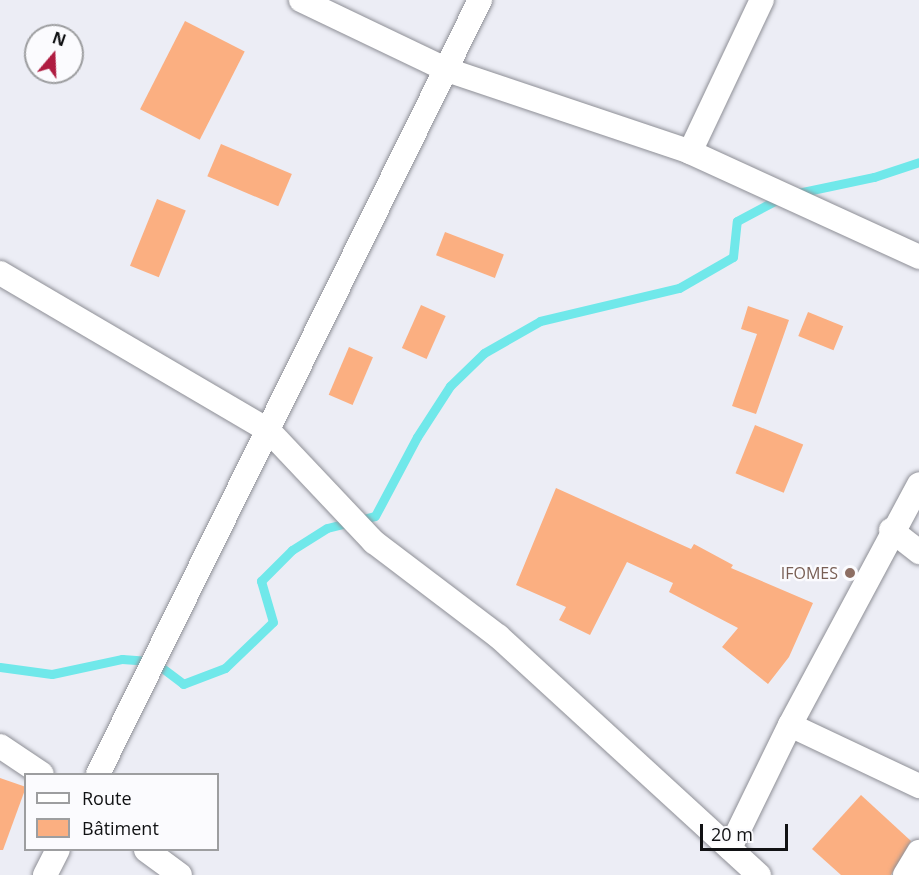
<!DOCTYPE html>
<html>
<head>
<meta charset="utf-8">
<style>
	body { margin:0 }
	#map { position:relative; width:919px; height:875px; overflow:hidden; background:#ecedf5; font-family:"Open Sans",sans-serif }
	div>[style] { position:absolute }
	.stream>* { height:9px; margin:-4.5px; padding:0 4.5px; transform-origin:4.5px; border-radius:4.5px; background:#70e8ea }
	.building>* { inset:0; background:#fbaf81; transform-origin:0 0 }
	.roads { filter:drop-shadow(0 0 2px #8e8f96) drop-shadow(0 0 2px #8e8f96) }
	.street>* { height:24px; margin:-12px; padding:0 12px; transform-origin:12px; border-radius:12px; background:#fff }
	.dots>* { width:16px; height:16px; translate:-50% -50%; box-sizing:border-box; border:3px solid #fbfbfe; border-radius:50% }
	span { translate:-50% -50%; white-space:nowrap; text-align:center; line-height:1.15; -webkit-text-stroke:4.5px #fbfbfe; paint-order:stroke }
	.education-label { font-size:16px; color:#785e54 }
	.right { translate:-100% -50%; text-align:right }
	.legend { position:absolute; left:24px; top:773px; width:195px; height:78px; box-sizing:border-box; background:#fbfbfe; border:2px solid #9d9ea0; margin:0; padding:8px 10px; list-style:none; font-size:18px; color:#111214 }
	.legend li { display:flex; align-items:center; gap:12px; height:30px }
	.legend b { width:30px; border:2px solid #9d9ea0 }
	.north { position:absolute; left:24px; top:24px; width:60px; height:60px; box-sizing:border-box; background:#fbfbfe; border:2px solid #9d9ea0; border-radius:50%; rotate:19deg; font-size:16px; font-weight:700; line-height:24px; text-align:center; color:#111214 }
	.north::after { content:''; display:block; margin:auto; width:21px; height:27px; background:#af1c41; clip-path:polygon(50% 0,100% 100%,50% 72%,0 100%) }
	.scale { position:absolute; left:700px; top:824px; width:88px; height:27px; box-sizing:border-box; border:3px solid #111214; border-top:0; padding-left:8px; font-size:18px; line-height:21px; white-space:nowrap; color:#111214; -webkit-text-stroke:4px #fbfbfe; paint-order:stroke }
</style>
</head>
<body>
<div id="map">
	<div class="stream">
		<i style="left:793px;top:194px;width:83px;rotate:-11.9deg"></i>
		<i style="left:874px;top:177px;width:47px;rotate:-18.4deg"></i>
		<i style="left:0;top:667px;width:52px;rotate:7.7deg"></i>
		<i style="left:52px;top:674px;width:72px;rotate:-12.1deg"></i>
		<i style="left:122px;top:659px;width:31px;rotate:4deg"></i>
		<i style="left:153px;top:661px;width:38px;rotate:37deg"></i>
		<i style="left:183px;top:684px;width:45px;rotate:-20.9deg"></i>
		<i style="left:225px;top:668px;width:66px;rotate:-43.8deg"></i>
		<i style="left:273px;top:622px;width:43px;rotate:-106.3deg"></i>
		<i style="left:261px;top:581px;width:44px;rotate:-45deg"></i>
		<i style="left:292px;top:550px;width:41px;rotate:-32.2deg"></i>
		<i style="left:327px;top:528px;width:49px;rotate:-14deg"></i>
		<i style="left:375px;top:516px;width:89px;rotate:-62deg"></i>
		<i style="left:417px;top:437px;width:61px;rotate:-57.1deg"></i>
		<i style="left:450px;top:386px;width:47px;rotate:-44.1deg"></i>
		<i style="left:484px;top:353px;width:64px;rotate:-29.7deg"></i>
		<i style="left:540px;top:321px;width:143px;rotate:-13.4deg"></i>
		<i style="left:679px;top:288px;width:62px;rotate:-29.9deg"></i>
		<i style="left:733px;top:257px;width:36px;rotate:-84deg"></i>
		<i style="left:737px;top:221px;width:49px;rotate:-28.1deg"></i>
	</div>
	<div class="building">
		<i style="left:185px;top:21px;width:67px;height:99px;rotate:27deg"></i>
		<i style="left:221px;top:144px;width:77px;height:35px;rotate:23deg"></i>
		<i style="left:157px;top:199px;width:31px;height:72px;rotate:22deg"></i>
		<i style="left:445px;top:232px;width:63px;height:25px;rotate:21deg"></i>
		<i style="left:421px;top:305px;width:27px;height:47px;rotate:24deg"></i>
		<i style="clip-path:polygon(748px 306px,789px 320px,756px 414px,732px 406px,757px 334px,741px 329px)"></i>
		<i style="left:808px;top:312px;width:38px;height:26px;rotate:22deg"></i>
		<i style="left:349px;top:347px;width:26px;height:52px;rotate:23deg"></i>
		<i style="left:755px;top:425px;width:52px;height:52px;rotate:22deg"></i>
		<i style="clip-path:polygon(556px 488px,691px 549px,694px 544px,733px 565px,731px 568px,813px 603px,789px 657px,768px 684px,722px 647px,738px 628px,669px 592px,673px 583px,627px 562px,590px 635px,559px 620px,566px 607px,516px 585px)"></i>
		<i style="clip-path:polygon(0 778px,26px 787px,3px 850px,0 850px)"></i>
		<i style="clip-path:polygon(861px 795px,911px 841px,891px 875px,841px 875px,812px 849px)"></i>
	</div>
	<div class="roads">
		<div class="street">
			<i style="left:301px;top:0;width:162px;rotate:25.6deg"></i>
			<i style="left:447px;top:70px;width:256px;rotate:18.6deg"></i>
			<i style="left:690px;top:152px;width:252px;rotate:24.6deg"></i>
			<i style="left:690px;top:152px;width:168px;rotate:-64.7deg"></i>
			<i style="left:0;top:273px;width:312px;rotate:30.4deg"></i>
			<i style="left:269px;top:431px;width:153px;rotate:46.6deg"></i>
			<i style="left:374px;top:542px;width:156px;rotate:37.2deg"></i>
			<i style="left:498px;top:636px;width:354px;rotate:42.5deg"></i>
			<i style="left:891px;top:530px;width:36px;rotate:38deg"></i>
			<i style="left:790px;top:725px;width:143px;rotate:25.3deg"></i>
			<i style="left:0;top:746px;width:50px;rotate:33.7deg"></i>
			<i style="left:98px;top:774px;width:863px;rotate:-63.73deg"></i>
			<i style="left:730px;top:848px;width:137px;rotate:-64deg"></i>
			<i style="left:790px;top:725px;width:273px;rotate:-61.8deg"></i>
			<i style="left:146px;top:850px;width:42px;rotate:36.3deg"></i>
			<i style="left:45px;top:875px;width:28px;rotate:-63deg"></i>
			<i style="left:905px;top:875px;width:27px;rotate:-59deg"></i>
		</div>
	</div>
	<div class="dots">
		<i style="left:850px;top:573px;background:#8d6e63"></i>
	</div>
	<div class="education-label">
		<span class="right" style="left:838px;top:573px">IFOMES</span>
	</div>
	<ul class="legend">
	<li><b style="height:8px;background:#fff"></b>Route</li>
	<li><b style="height:16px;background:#fbaf81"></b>Bâtiment</li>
	</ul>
	<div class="north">N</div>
	<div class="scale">20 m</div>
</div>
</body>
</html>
